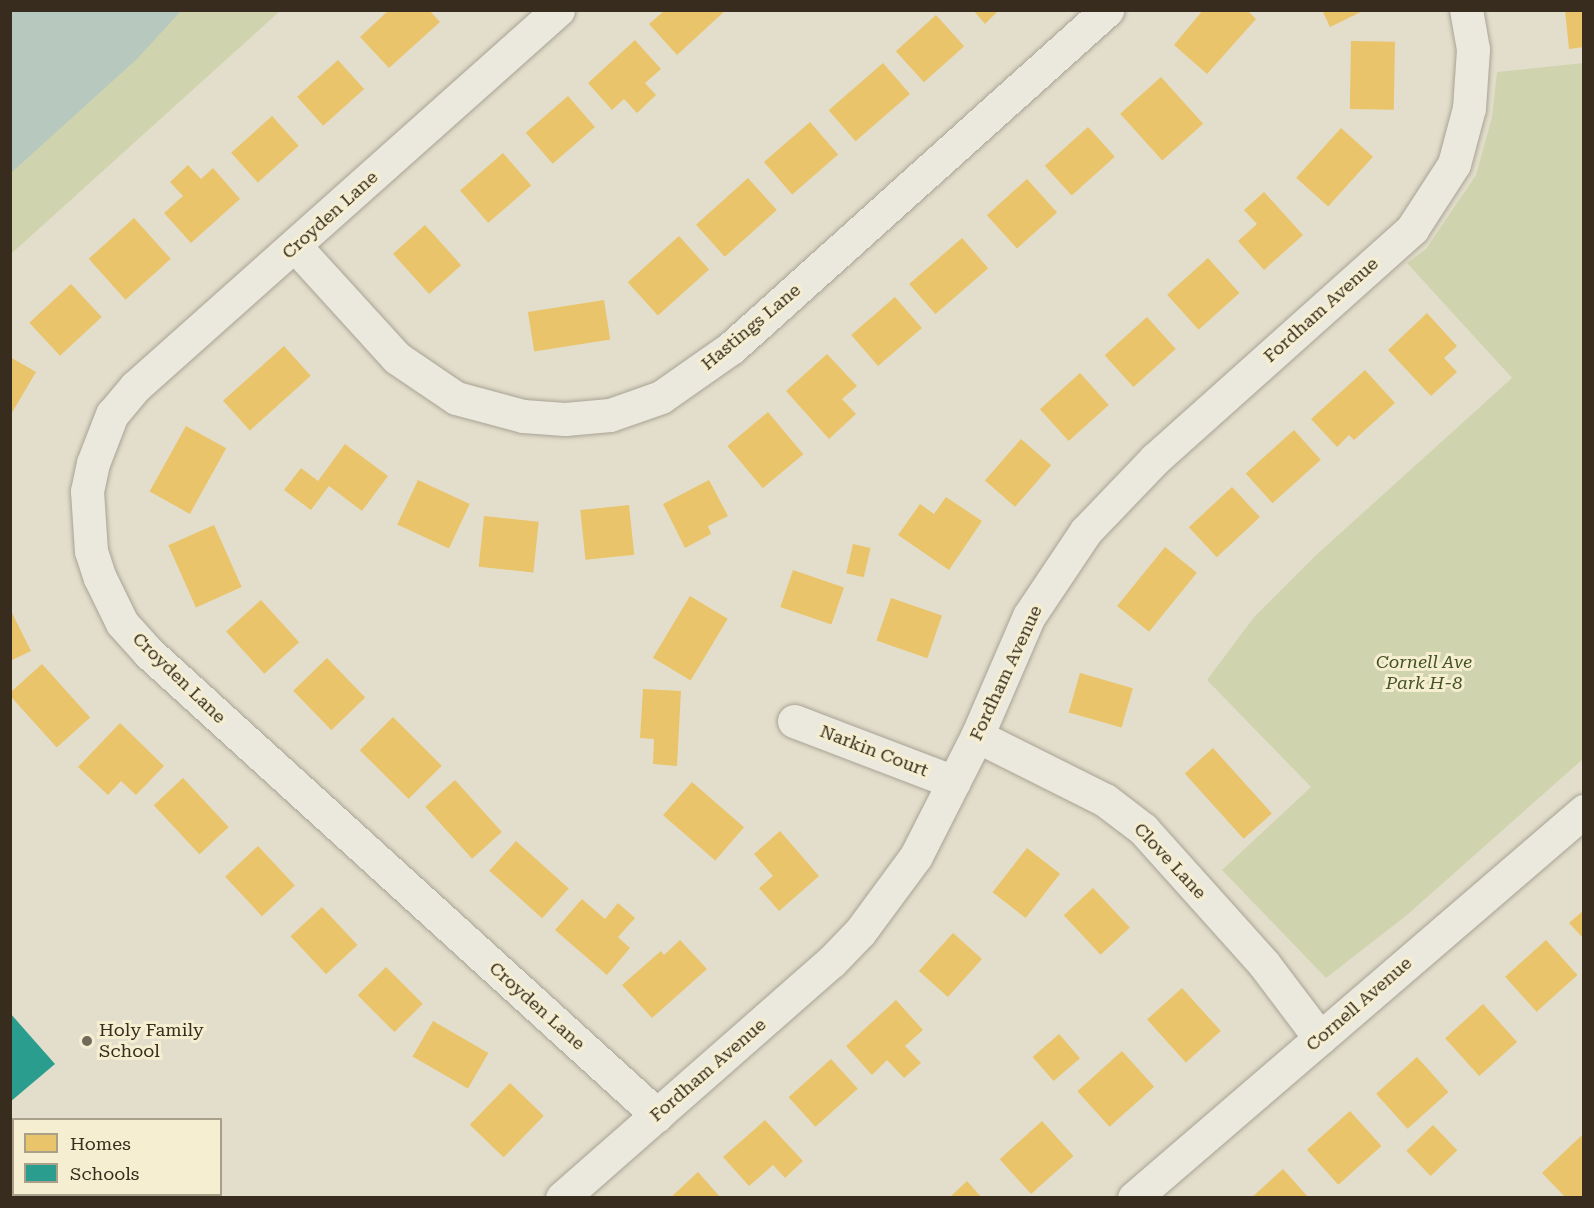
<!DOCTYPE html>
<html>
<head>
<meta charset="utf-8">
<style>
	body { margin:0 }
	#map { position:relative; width:1594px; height:1208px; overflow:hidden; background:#e3decb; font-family:"Roboto Serif",serif }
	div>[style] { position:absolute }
	.green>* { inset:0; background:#d0d4ae }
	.water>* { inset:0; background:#b7c9bf }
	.homes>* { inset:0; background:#e9c46a; transform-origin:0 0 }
	.schools>* { inset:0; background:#2a9d8f }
	.roads { filter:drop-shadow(0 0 2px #a8a395) drop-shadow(0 0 2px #a8a395) }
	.minor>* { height:33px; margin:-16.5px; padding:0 16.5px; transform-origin:16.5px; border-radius:16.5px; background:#ebe8dd }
	.dots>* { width:16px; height:16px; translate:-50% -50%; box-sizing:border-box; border:3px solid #f5eed1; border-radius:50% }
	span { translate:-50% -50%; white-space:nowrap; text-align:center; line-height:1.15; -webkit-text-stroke:6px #f5eed1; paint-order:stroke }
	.street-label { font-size:18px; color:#372c1d }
	.park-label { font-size:18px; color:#435324; font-style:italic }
	.poi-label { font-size:18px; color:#372c1d }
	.left { translate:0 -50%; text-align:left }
	.frame { position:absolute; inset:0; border:12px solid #372c1d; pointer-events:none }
	.legend { position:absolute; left:12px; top:1118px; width:210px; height:78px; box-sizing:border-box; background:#f5eed1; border:2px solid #a9a089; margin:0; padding:8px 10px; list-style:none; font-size:18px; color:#372c1d }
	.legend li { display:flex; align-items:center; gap:12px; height:30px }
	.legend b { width:30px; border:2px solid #a9a089 }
</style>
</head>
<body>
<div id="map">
	<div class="green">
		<i style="clip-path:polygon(11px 11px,280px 11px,11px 254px)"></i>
		<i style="clip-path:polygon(1583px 63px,1583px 759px,1407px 915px,1326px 978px,1222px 870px,1311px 787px,1207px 680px,1254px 617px,1314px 557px,1512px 378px,1407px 263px,1426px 249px,1476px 175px,1492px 117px,1497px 72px)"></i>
	</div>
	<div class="water">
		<i style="clip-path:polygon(11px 10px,181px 10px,181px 11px,137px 59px,11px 173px)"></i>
	</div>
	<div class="homes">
		<i style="clip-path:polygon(389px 10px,429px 10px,440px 22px,389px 68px,360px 37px)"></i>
		<i style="clip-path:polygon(665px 10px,726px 10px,677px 55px,649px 24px)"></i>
		<i style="clip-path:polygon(973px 10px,999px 10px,985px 24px)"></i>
		<i style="clip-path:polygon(1203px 10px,1247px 10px,1256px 19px,1207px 74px,1174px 45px)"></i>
		<i style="clip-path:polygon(1322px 10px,1365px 10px,1330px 27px)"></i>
		<i style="clip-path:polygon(1565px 10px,1584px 10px,1584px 47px,1569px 49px)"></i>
		<i style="left:936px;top:15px;width:42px;height:54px;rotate:48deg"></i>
		<i style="clip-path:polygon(635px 40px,661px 69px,645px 83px,656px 95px,637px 113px,624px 99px,612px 110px,588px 83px)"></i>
		<i style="left:1351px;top:41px;width:44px;height:68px;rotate:1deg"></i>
		<i style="left:338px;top:60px;width:39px;height:55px;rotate:48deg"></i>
		<i style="left:883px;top:63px;width:41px;height:72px;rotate:49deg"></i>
		<i style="left:1161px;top:77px;width:63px;height:55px;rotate:48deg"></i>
		<i style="left:568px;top:96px;width:41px;height:56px;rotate:49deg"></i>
		<i style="left:272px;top:116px;width:40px;height:55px;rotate:48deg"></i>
		<i style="left:810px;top:122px;width:43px;height:61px;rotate:49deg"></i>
		<i style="left:1088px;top:127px;width:40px;height:58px;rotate:48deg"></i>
		<i style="left:1341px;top:128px;width:43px;height:67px;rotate:42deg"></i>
		<i style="left:503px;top:153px;width:43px;height:57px;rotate:49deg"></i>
		<i style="clip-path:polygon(188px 165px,201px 179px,213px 168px,240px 199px,191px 243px,164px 213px,183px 196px,170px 182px)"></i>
		<i style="left:748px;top:178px;width:43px;height:70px;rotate:48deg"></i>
		<i style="left:1027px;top:179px;width:45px;height:54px;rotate:48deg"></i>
		<i style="clip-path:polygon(1264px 192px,1303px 235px,1264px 270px,1238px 241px,1257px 224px,1244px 210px)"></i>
		<i style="left:134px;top:218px;width:55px;height:61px;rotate:48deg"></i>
		<i style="left:425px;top:225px;width:54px;height:43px;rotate:48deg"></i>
		<i style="left:679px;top:236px;width:45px;height:69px;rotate:48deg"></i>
		<i style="left:962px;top:238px;width:40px;height:70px;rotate:49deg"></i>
		<i style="left:1208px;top:258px;width:47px;height:55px;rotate:48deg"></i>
		<i style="left:71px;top:284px;width:45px;height:57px;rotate:47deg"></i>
		<i style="left:895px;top:297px;width:41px;height:58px;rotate:49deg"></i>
		<i style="left:604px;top:300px;width:40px;height:77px;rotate:81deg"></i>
		<i style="clip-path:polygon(1427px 313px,1457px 346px,1444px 358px,1457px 372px,1431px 396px,1388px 350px)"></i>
		<i style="left:1147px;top:317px;width:43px;height:57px;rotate:48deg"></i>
		<i style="left:284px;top:346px;width:40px;height:82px;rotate:48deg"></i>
		<i style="clip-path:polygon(827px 354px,857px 386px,842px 399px,856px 414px,829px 439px,786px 391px)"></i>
		<i style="clip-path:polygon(10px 357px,36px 372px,10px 416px)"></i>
		<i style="clip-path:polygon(1365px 370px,1395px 403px,1354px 440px,1349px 435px,1337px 447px,1311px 419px)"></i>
		<i style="left:1080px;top:373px;width:43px;height:54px;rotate:48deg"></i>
		<i style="left:768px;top:412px;width:55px;height:53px;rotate:50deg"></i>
		<i style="left:186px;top:426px;width:46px;height:75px;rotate:29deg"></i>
		<i style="left:1294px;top:430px;width:40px;height:65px;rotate:48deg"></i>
		<i style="left:1021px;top:439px;width:40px;height:55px;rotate:41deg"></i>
		<i style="clip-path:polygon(345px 444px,388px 476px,362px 511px,329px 486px,311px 510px,284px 490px,301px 468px,318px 481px)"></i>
		<i style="left:418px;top:480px;width:57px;height:49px;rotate:25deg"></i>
		<i style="clip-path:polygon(709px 480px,728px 516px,708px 526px,711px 534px,685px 548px,663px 504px)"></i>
		<i style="left:1232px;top:487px;width:41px;height:59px;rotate:47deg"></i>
		<i style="clip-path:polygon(946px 497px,982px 521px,949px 570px,898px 535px,920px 504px,934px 514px)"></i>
		<i style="left:629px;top:505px;width:50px;height:49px;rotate:84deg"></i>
		<i style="left:484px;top:516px;width:55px;height:51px;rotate:6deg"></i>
		<i style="left:214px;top:525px;width:68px;height:50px;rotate:66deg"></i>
		<i style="left:853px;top:544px;width:18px;height:30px;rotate:13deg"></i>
		<i style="left:1165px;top:547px;width:41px;height:76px;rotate:39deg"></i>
		<i style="left:793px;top:570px;width:54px;height:39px;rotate:19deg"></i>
		<i style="left:690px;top:596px;width:44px;height:72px;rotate:31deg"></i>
		<i style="left:891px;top:598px;width:54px;height:45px;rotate:19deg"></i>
		<i style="left:261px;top:600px;width:57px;height:47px;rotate:48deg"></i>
		<i style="clip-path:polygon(10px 609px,31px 651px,10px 661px)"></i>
		<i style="left:327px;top:658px;width:55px;height:47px;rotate:46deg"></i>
		<i style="left:42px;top:664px;width:72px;height:45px;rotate:48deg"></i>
		<i style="left:1080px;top:673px;width:55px;height:41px;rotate:16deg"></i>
		<i style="clip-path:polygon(643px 689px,681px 691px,677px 766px,653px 764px,654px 739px,640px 738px)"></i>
		<i style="left:393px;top:717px;width:69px;height:47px;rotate:45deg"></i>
		<i style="clip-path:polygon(120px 723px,164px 766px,136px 795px,121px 781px,108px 795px,78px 767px)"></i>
		<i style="left:1213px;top:748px;width:88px;height:38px;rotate:48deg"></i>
		<i style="left:183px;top:778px;width:67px;height:40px;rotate:47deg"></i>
		<i style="left:455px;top:780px;width:70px;height:40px;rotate:48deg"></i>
		<i style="left:692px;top:782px;width:69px;height:44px;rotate:41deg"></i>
		<i style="clip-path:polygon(780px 831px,819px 876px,779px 911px,759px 888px,773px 876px,754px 854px)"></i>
		<i style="left:516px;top:841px;width:71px;height:40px;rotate:42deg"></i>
		<i style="left:258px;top:846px;width:54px;height:45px;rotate:47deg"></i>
		<i style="left:1027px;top:848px;width:42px;height:56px;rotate:38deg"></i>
		<i style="left:1093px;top:888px;width:54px;height:40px;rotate:47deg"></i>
		<i style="clip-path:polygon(582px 899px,605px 919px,618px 903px,635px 918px,618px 937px,630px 948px,607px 975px,555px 930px)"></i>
		<i style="left:322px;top:907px;width:52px;height:43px;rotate:47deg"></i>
		<i style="clip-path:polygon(1584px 910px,1584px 939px,1569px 923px)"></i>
		<i style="left:953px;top:933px;width:39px;height:51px;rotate:42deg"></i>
		<i style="clip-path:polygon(680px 940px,707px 969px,652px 1018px,622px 985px,661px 951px,664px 955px)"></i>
		<i style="left:1546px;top:940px;width:47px;height:55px;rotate:48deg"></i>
		<i style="left:386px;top:967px;width:52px;height:40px;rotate:45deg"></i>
		<i style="left:1182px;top:988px;width:58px;height:47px;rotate:48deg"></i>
		<i style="clip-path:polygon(896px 1000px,923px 1030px,905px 1046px,921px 1063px,904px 1078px,887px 1060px,872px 1075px,846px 1046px)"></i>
		<i style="left:1483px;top:1004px;width:51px;height:51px;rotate:48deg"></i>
		<i style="left:433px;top:1021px;width:64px;height:41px;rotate:30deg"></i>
		<i style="left:1059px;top:1034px;width:32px;height:35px;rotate:49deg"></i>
		<i style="left:1122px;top:1051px;width:48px;height:60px;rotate:48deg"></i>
		<i style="left:1417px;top:1057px;width:47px;height:55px;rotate:48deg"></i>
		<i style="left:831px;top:1059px;width:40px;height:57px;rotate:48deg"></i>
		<i style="left:510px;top:1083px;width:47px;height:58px;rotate:44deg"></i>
		<i style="left:1350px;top:1111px;width:47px;height:58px;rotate:48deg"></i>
		<i style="clip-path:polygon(765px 1120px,803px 1161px,785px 1178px,773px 1165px,749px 1186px,723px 1157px)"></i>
		<i style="left:1042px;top:1121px;width:47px;height:57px;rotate:48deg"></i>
		<i style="left:1433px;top:1125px;width:35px;height:37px;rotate:46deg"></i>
		<i style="clip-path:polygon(1581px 1136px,1584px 1139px,1584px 1198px,1566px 1198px,1542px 1173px)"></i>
		<i style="clip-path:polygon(1283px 1169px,1309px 1198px,1251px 1198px)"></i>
		<i style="clip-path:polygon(698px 1172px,721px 1198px,670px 1198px)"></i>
		<i style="clip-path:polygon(967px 1181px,982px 1198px,949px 1198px)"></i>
	</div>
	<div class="schools">
		<i style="clip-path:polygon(10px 1013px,55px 1064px,10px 1102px)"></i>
	</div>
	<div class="roads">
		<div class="minor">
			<i style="left:558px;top:10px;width:567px;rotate:138.29deg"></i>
			<i style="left:135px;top:387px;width:35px;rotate:130deg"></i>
			<i style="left:112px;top:414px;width:53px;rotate:111.2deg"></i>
			<i style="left:93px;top:463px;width:29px;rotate:102deg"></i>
			<i style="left:87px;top:491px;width:60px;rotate:86.2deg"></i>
			<i style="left:91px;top:551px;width:28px;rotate:72deg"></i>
			<i style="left:100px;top:578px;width:50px;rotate:63.9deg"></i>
			<i style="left:122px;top:623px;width:40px;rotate:48deg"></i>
			<i style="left:149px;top:653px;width:687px;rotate:42.28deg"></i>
			<i style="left:295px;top:246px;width:151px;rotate:47.7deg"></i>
			<i style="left:397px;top:358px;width:71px;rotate:34.1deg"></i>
			<i style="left:456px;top:398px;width:69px;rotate:15deg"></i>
			<i style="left:523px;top:416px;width:42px;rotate:4.1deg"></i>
			<i style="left:565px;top:419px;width:45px;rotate:-5.1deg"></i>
			<i style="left:610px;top:415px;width:54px;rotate:-19.4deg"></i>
			<i style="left:661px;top:397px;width:85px;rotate:-35deg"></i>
			<i style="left:731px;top:348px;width:506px;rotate:-41.95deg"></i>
			<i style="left:794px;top:721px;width:171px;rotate:20.9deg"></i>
			<i style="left:977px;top:736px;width:143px;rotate:26.6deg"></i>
			<i style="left:1105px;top:800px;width:48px;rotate:37.3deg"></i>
			<i style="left:1143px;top:829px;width:181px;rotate:48.1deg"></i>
			<i style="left:1264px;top:964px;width:93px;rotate:52.9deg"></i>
			<i style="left:562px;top:1198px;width:358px;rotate:-41.3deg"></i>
			<i style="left:831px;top:962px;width:42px;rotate:-46deg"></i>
			<i style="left:860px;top:932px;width:94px;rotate:-53.6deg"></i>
			<i style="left:916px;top:856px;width:135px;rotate:-63.1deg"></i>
			<i style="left:977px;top:736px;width:131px;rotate:-66.6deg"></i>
			<i style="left:1029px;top:616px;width:102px;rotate:-56.2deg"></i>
			<i style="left:1086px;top:531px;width:100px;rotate:-46.2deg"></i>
			<i style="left:1155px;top:459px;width:345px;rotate:-41.8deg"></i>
			<i style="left:1412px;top:229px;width:77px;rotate:-57.1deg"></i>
			<i style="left:1454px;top:164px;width:58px;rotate:-75deg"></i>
			<i style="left:1469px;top:108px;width:59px;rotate:-86.1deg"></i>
			<i style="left:1473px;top:49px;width:40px;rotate:-100deg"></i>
			<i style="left:1134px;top:1198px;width:594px;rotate:-40.7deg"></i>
		</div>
	</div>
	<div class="dots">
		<i style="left:87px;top:1041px;background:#736a5a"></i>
	</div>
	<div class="street-label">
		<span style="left:330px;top:215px;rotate:-42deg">Croyden Lane</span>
		<span style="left:1321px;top:310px;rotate:-42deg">Fordham Avenue</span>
		<span style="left:751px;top:327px;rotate:-40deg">Hastings Lane</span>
		<span style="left:1006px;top:673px;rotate:-65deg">Fordham Avenue</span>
		<span style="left:179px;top:678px;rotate:44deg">Croyden Lane</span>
		<span style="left:874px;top:751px;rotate:21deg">Narkin Court</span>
		<span style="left:1170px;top:861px;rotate:47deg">Clove Lane</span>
		<span style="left:1359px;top:1004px;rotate:-41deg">Cornell Avenue</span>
		<span style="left:537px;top:1006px;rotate:42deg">Croyden Lane</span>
		<span style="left:708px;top:1070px;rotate:-41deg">Fordham Avenue</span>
	</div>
	<div class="park-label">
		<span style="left:1424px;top:673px">Cornell Ave<br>Park H-8</span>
	</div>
	<div class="poi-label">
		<span class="left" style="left:99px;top:1041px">Holy Family<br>School</span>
	</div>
	<div class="frame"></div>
	<ul class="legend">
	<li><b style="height:16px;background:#e9c46a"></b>Homes</li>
	<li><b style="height:16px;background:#2a9d8f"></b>Schools</li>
	</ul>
</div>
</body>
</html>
